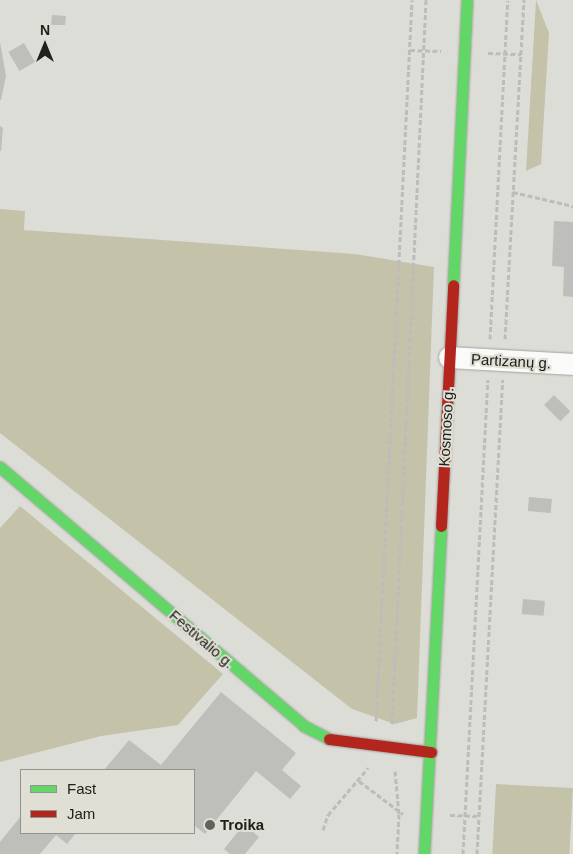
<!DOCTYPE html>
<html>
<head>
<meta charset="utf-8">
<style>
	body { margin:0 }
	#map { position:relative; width:573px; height:854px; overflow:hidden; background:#ddddd8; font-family:Helvetica,sans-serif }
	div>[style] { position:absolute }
	.forest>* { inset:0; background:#c5c2aa; transform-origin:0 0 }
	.building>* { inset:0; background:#bebeba; transform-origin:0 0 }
	.path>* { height:3px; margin-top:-1.5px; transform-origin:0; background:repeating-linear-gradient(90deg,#bcbcbb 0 5px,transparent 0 7.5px) }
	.roads { filter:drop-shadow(0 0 1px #a4a39f) drop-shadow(0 0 1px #a4a39f) }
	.street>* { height:21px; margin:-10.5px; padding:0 10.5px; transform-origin:10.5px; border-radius:10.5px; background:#fafaf9 }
	.fast>* { height:11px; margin:-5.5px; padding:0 5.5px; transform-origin:5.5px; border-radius:5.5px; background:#63d668 }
	.jam>* { height:11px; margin:-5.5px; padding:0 5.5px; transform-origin:5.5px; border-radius:5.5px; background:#b3261e }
	.dots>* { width:14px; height:14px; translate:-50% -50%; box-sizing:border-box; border:2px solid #e0dfd5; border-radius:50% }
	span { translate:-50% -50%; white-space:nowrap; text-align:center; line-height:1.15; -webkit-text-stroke:4px #e0dfd5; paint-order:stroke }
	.street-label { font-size:15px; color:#20201c }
	.poi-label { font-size:15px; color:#20201c; font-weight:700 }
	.left { translate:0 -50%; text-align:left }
	.legend { position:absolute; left:20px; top:769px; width:175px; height:65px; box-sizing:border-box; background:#e0dfd5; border:1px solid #93938b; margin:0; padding:6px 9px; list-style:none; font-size:15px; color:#20201c }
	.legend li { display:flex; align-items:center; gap:10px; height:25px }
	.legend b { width:25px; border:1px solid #93938b }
	.north { position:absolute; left:20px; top:20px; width:50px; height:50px; -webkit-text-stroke:4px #e0dfd5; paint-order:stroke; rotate:0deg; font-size:14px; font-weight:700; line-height:20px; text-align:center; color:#20201c }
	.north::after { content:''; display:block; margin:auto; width:18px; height:22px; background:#20201c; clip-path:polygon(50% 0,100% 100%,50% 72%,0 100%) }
</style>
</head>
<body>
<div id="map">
	<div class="forest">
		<i style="clip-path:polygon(536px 0,549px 33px,541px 164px,526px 171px)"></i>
		<i style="clip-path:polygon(0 209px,25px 211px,24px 230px,355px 254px,434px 267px,417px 718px,395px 724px,352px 709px,0 433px)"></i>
		<i style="clip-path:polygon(20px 506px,223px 674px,178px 725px,101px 736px,0 762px,0 528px)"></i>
		<i style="left:496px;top:784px;width:77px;height:70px;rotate:3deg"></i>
	</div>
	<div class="building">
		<i style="clip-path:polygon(52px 15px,66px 16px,65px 25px,51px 25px)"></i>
		<i style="clip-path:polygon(0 42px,6px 76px,1px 100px,0 100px)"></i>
		<i style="left:24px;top:43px;width:22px;height:18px;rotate:60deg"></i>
		<i style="clip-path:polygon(0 126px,3px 128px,1px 151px,0 151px)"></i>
		<i style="clip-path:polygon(554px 221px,573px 222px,573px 297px,563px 296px,564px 267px,552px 266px)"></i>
		<i style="left:554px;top:395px;width:23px;height:14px;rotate:45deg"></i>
		<i style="left:529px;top:497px;width:23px;height:14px;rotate:5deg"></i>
		<i style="left:523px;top:599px;width:22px;height:15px;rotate:5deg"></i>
		<i style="clip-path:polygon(221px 692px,296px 753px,282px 770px,301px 786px,290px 799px,256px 771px,205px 834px,194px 825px,194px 770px,104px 770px,129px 740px,161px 765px)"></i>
		<i style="clip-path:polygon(21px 816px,21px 833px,76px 833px,67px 844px,56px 835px,40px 854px,0 854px,0 842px)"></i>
		<i style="clip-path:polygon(244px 824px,259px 837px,245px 854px,230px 854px,224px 849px)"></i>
	</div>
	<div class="path">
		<i style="left:410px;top:50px;width:31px;rotate:2deg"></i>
		<i style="left:488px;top:53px;width:33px;rotate:2deg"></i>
		<i style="left:513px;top:192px;width:62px;rotate:13.1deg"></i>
		<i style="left:490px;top:339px;width:339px;rotate:-87deg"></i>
		<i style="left:505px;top:339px;width:340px;rotate:-86.8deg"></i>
		<i style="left:376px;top:721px;width:722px;rotate:-87.14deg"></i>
		<i style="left:392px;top:724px;width:725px;rotate:-87.31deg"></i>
		<i style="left:395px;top:771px;width:43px;rotate:84.7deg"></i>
		<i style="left:399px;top:814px;width:40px;rotate:92.9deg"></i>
		<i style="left:359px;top:781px;width:55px;rotate:36.9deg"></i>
		<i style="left:450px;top:815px;width:29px;rotate:2deg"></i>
		<i style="left:323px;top:830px;width:16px;rotate:-72deg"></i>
		<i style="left:328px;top:815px;width:62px;rotate:-49.6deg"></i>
		<i style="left:463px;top:854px;width:475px;rotate:-87deg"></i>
		<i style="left:477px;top:854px;width:475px;rotate:-86.9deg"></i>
	</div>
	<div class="roads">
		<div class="street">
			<i style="left:449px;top:357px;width:124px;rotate:3.2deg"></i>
		</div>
		<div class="fast">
			<i style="left:453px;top:285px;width:285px;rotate:-87.2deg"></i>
			<i style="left:0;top:467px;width:399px;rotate:40.4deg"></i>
			<i style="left:304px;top:726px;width:28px;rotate:27deg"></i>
			<i style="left:424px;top:854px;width:328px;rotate:-87deg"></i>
		</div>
		<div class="jam">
			<i style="left:441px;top:526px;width:241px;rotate:-87.1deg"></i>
			<i style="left:329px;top:739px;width:103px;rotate:7.3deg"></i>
		</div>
	</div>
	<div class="dots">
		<i style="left:210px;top:825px;background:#62625e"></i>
	</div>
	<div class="street-label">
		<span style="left:511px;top:361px;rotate:3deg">Partizanų g.</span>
		<span style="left:446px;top:427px;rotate:-87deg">Kosmoso g.</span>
		<span style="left:202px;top:639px;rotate:41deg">Festivalio g.</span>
	</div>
	<div class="poi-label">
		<span class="left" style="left:220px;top:825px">Troika</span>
	</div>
	<ul class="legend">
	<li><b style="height:6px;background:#63d668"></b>Fast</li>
	<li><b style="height:6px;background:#b3261e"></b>Jam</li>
	</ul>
	<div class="north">N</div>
</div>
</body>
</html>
